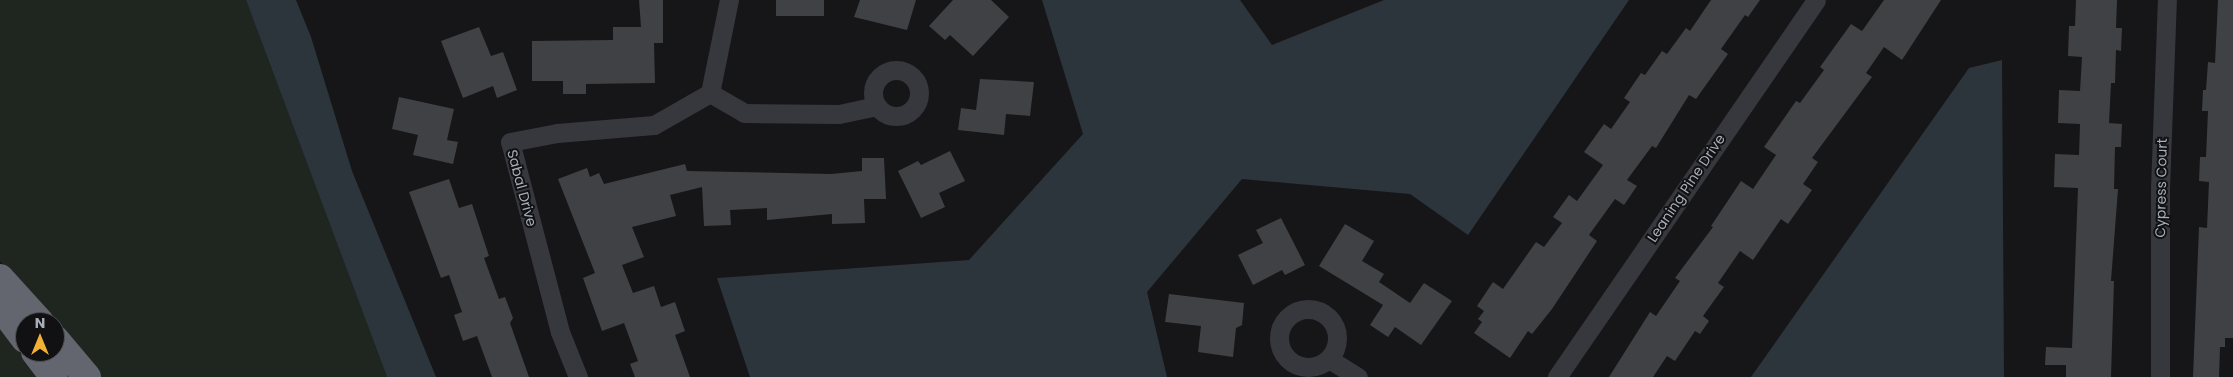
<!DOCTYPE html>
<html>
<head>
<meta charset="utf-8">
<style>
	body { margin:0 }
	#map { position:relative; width:2233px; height:377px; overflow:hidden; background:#161618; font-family:Poppins,sans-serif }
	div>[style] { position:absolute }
	.green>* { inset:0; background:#1e261f }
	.water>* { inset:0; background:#2c353c }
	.building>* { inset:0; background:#404145; transform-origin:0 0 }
	.minor>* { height:19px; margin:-9.5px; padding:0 9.5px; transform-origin:9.5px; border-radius:9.5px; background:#37383d }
	.minor>.ring { margin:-9.5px; padding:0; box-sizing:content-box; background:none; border:19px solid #37383d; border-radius:50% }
	.motorway>* { height:28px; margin:-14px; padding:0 14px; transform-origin:14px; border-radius:14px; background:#63666e }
	span { translate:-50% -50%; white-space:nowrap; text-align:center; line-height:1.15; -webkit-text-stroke:4px #111113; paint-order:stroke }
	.street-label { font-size:14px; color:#a8adb8 }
	.north { position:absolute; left:15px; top:312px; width:50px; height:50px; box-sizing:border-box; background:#111113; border:1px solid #4d4f55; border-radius:50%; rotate:0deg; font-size:14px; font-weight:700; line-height:20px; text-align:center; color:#a8adb8 }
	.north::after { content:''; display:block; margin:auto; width:18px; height:22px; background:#f2b134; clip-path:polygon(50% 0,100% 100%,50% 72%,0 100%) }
</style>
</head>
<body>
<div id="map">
	<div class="green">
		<i style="clip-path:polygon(0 0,246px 0,387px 377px,99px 377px,0 261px)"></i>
		<i style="clip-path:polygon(0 317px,48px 377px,0 377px)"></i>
	</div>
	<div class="water">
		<i style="clip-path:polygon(246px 0,296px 0,311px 37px,352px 171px,436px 377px,387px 377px)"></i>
		<i style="clip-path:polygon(1042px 0,1240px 0,1272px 45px,1384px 0,1629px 0,1468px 235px,1410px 194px,1242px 179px,1147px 292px,1167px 377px,750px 377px,717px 278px,969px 260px,1083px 134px)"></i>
		<i style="clip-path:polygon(2002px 60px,2004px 377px,1751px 377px,1969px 68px)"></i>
	</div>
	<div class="building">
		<i style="clip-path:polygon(639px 0,663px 0,663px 43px,654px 43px,655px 83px,586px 84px,586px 94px,563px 94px,563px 81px,532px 81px,532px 41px,613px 40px,613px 27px,641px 27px)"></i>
		<i style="left:776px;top:0;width:48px;height:16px"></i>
		<i style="clip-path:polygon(860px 0,916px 0,907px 30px,854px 17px)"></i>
		<i style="clip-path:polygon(953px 0,991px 0,1009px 17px,973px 56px,950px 35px,945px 40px,929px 26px)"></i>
		<i style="clip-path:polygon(1711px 0,1760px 0,1748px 17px,1745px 15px,1721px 49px,1728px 54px,1696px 99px,1689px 95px,1656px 148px,1652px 146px,1627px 180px,1637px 186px,1624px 205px,1615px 199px,1589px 235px,1597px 241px,1552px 309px,1532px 334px,1528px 331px,1510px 358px,1474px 333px,1482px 322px,1478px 319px,1484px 311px,1477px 306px,1493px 282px,1503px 289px,1536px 242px,1544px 247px,1562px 223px,1553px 217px,1569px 195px,1577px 201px,1603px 165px,1584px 152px,1604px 124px,1611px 129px,1630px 102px,1624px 98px,1641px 73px,1645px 75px,1662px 51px,1667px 54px,1686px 28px,1690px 31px)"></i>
		<i style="clip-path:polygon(1884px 0,1941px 0,1902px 60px,1884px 47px,1866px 73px,1872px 77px,1812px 158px,1818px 162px,1803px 184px,1812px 190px,1788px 224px,1781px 219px,1753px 260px,1740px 251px,1718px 283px,1724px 287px,1703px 316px,1709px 321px,1700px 334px,1695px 331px,1675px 361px,1667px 356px,1653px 377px,1609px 377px,1650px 312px,1656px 316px,1680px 281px,1675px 278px,1713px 227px,1711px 226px,1741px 181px,1753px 189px,1776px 155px,1764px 147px,1796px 101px,1800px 103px,1824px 70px,1820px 67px,1851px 24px,1862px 31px)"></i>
		<i style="clip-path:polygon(2076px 0,2117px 0,2116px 28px,2122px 28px,2121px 51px,2116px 50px,2115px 83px,2111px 83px,2109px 123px,2122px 124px,2121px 147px,2115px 147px,2114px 189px,2118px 189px,2111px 281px,2114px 281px,2111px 377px,2066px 377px,2066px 365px,2045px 365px,2046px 347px,2072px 348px,2078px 188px,2054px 187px,2055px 154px,2079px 155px,2080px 124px,2058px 123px,2059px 90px,2080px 91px,2082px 57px,2068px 56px,2069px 26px,2075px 26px)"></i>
		<i style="clip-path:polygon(2218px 0,2233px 0,2233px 338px,2225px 338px,2225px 347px,2220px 347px,2219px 377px,2193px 377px,2199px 227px,2207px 228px,2209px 182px,2199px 181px,2200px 157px,2206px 157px,2208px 111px,2202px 111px,2203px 90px,2206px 90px,2208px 62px,2215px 63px)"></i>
		<i style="clip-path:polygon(479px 27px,491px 56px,503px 52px,517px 90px,497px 98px,493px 86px,463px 98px,441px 41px)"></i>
		<i style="clip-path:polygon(980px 79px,1034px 82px,1030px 116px,1006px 114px,1004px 135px,958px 130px,961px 108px,976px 110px)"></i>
		<i style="clip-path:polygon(399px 97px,454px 109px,447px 140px,458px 142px,453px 164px,413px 155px,418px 135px,392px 129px)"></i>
		<i style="clip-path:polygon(950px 151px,965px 181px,939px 193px,945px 207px,921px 218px,898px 171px,918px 161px,921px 165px)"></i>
		<i style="clip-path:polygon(862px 158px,884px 158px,886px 199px,864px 199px,865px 223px,832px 224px,832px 214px,767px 220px,767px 208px,730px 210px,731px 225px,704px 226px,702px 187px,670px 195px,676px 216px,632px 227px,644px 257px,622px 265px,633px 293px,654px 286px,661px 307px,675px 302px,685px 331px,675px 335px,690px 377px,635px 377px,630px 364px,638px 361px,624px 323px,602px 331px,583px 278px,595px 273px,558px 179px,587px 168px,590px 177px,599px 173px,604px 184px,685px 164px,687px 171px,831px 174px,862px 171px)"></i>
		<i style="clip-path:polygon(449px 179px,459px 208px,472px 204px,489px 256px,484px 258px,499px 299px,505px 297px,513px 318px,510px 323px,529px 377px,492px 377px,477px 336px,463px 341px,454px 315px,462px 312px,449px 275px,441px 278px,409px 192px)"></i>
		<i style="clip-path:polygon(1281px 218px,1305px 265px,1285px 275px,1282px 270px,1253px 285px,1238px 255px,1263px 243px,1256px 230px)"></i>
		<i style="clip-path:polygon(1345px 224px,1374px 241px,1362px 261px,1384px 274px,1379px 282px,1410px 303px,1424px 283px,1452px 301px,1421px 345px,1395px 327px,1388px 337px,1370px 325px,1383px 305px,1319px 266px)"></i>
		<i style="clip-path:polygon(1169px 294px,1244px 303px,1242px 325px,1236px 328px,1233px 357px,1198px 352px,1201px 326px,1165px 322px)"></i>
	</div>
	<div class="minor">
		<i class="ring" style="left:873px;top:70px;width:27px;height:27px"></i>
		<i style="left:710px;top:93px;width:39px;rotate:30deg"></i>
		<i style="left:744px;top:113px;width:95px;rotate:0.6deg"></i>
		<i style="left:839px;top:114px;width:39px;rotate:-12deg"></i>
		<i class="ring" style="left:1279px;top:309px;width:39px;height:39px"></i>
		<i style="left:1329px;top:359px;width:34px;rotate:32deg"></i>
		<i style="left:578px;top:377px;width:48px;rotate:-111.8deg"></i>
		<i style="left:560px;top:332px;width:196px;rotate:-104.7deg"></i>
		<i style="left:510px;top:142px;width:48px;rotate:-10.8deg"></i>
		<i style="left:557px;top:133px;width:97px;rotate:-4.7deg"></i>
		<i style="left:654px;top:125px;width:64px;rotate:-29.7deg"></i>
		<i style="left:710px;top:93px;width:95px;rotate:-78.5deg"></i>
		<i style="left:1557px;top:377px;width:457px;rotate:-55.5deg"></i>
		<i style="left:2160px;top:377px;width:189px;rotate:-90deg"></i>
		<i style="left:2160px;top:188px;width:188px;rotate:-87.9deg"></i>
	</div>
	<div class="motorway">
		<i style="left:0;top:278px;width:59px;rotate:47.7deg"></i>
		<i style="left:0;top:306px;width:41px;rotate:52.9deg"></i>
		<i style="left:55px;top:339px;width:50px;rotate:49.9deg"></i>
		<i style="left:35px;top:352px;width:31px;rotate:53deg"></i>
	</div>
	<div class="street-label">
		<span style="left:522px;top:188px;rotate:75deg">Sabal Drive</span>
		<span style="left:1686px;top:188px;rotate:-56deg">Leaning Pine Drive</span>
		<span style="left:2161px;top:188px;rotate:-89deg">Cypress Court</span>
	</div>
	<div class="north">N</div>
</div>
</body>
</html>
